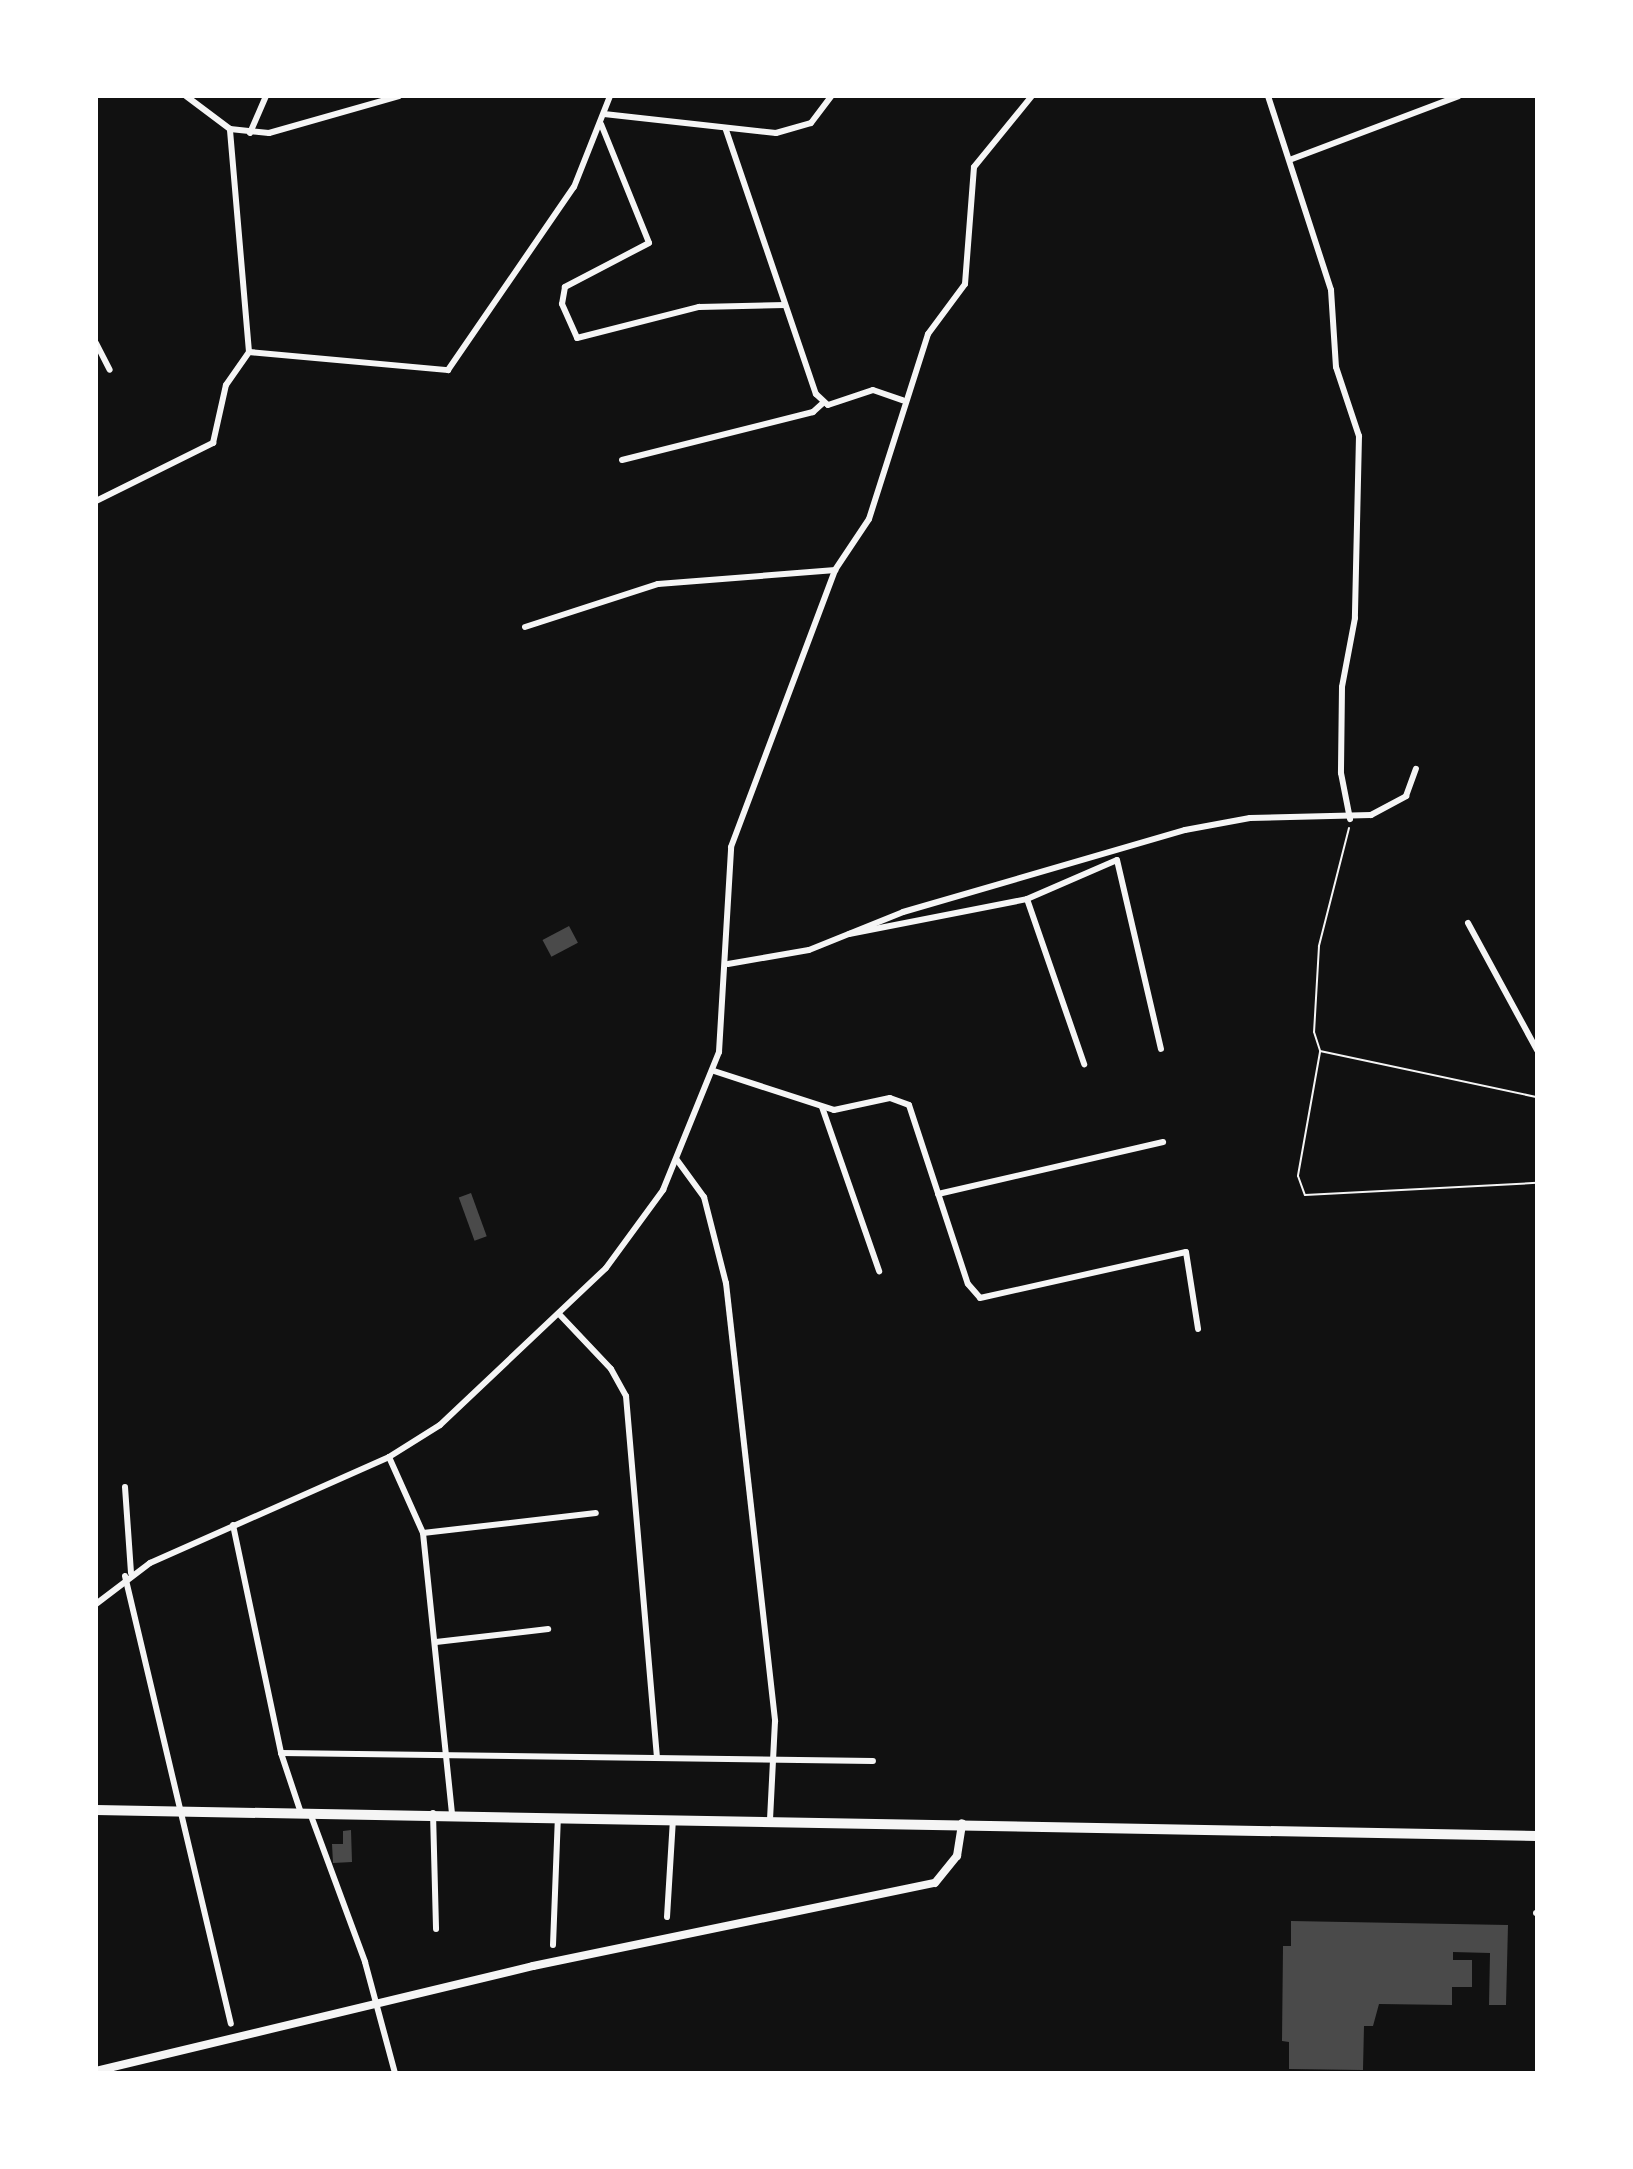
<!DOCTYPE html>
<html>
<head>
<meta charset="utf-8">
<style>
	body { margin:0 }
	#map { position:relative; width:1633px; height:2169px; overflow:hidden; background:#111; font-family:"DM Sans",sans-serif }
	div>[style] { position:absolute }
	.building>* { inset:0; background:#4a4a4a; transform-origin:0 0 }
	.path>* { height:2px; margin:-1px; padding:0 1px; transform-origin:1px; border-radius:1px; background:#f5f5f5 }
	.minor>* { height:6px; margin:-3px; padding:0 3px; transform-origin:3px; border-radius:3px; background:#f5f5f5 }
	.tertiary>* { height:8px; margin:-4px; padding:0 4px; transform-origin:4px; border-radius:4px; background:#f5f5f5 }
	.primary>* { height:10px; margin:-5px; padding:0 5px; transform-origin:5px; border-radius:5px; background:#f5f5f5 }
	span { translate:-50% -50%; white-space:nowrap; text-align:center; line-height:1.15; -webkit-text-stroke:6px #fff; paint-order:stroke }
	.frame { position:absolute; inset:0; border:98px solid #fff; pointer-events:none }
</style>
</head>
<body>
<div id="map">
	<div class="building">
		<i style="left:569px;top:926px;width:19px;height:30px;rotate:62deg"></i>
		<i style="left:471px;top:1193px;width:46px;height:13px;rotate:70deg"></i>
		<i style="clip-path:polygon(351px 1830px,352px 1862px,333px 1863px,332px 1844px,343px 1844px,343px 1831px)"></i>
		<i style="clip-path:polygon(1291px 1921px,1508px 1925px,1506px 2005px,1489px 2005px,1490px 1953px,1453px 1952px,1453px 1960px,1472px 1960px,1472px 1987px,1452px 1987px,1452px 2005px,1379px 2004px,1373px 2026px,1364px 2026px,1363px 2070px,1289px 2069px,1289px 2042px,1282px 2041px,1283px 1946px,1291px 1946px)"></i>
	</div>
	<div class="path">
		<i style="left:1349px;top:828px;width:122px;rotate:104.3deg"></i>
		<i style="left:1319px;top:946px;width:86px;rotate:93.3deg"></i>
		<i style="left:1314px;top:1032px;width:20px;rotate:72deg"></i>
		<i style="left:1320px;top:1051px;width:222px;rotate:12deg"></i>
		<i style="left:1320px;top:1052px;width:126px;rotate:100.1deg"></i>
		<i style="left:1298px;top:1176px;width:20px;rotate:70deg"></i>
		<i style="left:1305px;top:1195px;width:232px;rotate:-3deg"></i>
	</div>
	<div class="minor">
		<i style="left:1268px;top:96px;width:204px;rotate:72deg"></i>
		<i style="left:1331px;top:290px;width:77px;rotate:86.3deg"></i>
		<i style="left:1336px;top:367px;width:73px;rotate:71.6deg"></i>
		<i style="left:1359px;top:436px;width:182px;rotate:91.3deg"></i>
		<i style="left:1355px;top:618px;width:70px;rotate:100.7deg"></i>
		<i style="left:1342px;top:687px;width:86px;rotate:90.7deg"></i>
		<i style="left:1341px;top:773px;width:47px;rotate:78.9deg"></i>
		<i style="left:604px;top:114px;width:173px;rotate:6.3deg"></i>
		<i style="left:776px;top:133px;width:36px;rotate:-16deg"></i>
		<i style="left:811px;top:123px;width:34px;rotate:-53deg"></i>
		<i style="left:601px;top:124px;width:128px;rotate:68deg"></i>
		<i style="left:649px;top:243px;width:95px;rotate:152.4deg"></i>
		<i style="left:565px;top:287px;width:17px;rotate:100deg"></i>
		<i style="left:562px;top:304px;width:37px;rotate:66deg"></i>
		<i style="left:577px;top:338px;width:126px;rotate:-14.3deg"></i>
		<i style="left:699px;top:307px;width:86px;rotate:-1.3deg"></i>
		<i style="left:230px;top:129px;width:39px;rotate:6deg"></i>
		<i style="left:269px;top:133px;width:135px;rotate:-15.9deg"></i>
		<i style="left:726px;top:130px;width:279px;rotate:71.2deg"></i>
		<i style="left:816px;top:394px;width:16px;rotate:43deg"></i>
		<i style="left:828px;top:405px;width:47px;rotate:-18.4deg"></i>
		<i style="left:873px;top:390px;width:31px;rotate:19deg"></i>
		<i style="left:250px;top:133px;width:40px;rotate:-66.6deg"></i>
		<i style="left:1292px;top:159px;width:178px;rotate:-20.7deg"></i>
		<i style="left:96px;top:343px;width:30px;rotate:63deg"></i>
		<i style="left:249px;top:352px;width:200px;rotate:5.2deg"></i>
		<i style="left:448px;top:370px;width:222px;rotate:-55.5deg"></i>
		<i style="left:574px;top:187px;width:98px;rotate:-68.4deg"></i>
		<i style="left:622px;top:460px;width:197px;rotate:-14.1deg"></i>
		<i style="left:813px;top:412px;width:13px;rotate:-42deg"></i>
		<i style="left:96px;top:501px;width:131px;rotate:-26.4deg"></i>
		<i style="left:213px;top:443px;width:59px;rotate:-77.4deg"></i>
		<i style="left:226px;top:385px;width:40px;rotate:-55.1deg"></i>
		<i style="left:249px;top:352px;width:224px;rotate:-94.9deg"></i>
		<i style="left:230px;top:129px;width:55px;rotate:-143.1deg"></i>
		<i style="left:525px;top:627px;width:140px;rotate:-17.9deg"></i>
		<i style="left:658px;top:584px;width:178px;rotate:-4.5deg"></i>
		<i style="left:1027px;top:899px;width:175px;rotate:70.9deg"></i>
		<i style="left:1468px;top:923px;width:145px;rotate:61.5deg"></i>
		<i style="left:849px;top:934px;width:181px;rotate:-11.1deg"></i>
		<i style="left:1027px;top:899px;width:98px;rotate:-23.4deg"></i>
		<i style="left:1117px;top:860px;width:194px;rotate:76.9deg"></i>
		<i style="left:728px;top:964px;width:82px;rotate:-9.8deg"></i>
		<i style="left:809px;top:950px;width:101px;rotate:-22deg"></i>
		<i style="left:903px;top:912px;width:294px;rotate:-16.2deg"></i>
		<i style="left:1185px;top:830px;width:66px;rotate:-10.5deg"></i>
		<i style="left:1250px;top:818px;width:121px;rotate:-1.4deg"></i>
		<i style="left:1371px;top:815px;width:40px;rotate:-28deg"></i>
		<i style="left:1406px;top:796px;width:29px;rotate:-70deg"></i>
		<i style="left:714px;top:1071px;width:126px;rotate:18deg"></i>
		<i style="left:834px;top:1110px;width:57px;rotate:-12.1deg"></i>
		<i style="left:890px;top:1098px;width:20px;rotate:20deg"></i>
		<i style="left:909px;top:1105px;width:188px;rotate:71.8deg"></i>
		<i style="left:968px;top:1284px;width:18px;rotate:49deg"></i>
		<i style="left:980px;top:1298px;width:211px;rotate:-12.6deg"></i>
		<i style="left:1186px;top:1252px;width:78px;rotate:81.1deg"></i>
		<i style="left:822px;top:1107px;width:174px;rotate:70.8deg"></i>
		<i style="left:677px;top:1160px;width:46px;rotate:53.9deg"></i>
		<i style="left:704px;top:1197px;width:89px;rotate:75.7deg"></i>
		<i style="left:726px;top:1283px;width:441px;rotate:83.6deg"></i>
		<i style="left:775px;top:1721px;width:99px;rotate:92.9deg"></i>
		<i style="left:938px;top:1194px;width:231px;rotate:-13deg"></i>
		<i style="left:560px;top:1315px;width:74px;rotate:46.6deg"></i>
		<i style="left:611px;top:1369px;width:31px;rotate:61deg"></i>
		<i style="left:626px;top:1396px;width:363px;rotate:85.1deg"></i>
		<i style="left:389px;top:1457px;width:83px;rotate:65.9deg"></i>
		<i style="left:423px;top:1533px;width:282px;rotate:84.1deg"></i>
		<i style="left:125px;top:1487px;width:86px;rotate:86deg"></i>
		<i style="left:233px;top:1525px;width:233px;rotate:78.1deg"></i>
		<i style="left:281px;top:1753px;width:63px;rotate:71.6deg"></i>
		<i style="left:423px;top:1533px;width:174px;rotate:-6.6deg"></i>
		<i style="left:125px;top:1576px;width:460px;rotate:76.7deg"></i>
		<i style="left:96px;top:1604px;width:68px;rotate:-37.2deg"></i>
		<i style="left:150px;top:1563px;width:261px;rotate:-23.9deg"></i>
		<i style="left:389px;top:1457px;width:60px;rotate:-32.1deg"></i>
		<i style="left:440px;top:1425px;width:228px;rotate:-43.4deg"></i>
		<i style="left:606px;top:1268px;width:97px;rotate:-53.8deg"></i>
		<i style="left:663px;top:1190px;width:149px;rotate:-67.9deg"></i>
		<i style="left:719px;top:1052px;width:205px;rotate:-86.6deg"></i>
		<i style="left:731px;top:847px;width:296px;rotate:-69.4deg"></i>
		<i style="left:835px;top:570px;width:61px;rotate:-56.3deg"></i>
		<i style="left:869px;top:519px;width:194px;rotate:-72.3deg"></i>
		<i style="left:928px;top:334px;width:62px;rotate:-53.5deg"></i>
		<i style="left:965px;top:284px;width:117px;rotate:-85.6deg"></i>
		<i style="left:974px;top:167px;width:92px;rotate:-50.8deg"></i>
		<i style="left:436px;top:1642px;width:113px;rotate:-6.6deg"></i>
		<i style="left:281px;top:1753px;width:592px;rotate:0.77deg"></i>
		<i style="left:310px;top:1813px;width:159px;rotate:69.7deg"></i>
		<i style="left:365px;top:1962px;width:115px;rotate:74.9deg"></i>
		<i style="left:433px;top:1813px;width:116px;rotate:88.5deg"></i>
		<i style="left:1536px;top:1913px;width:1px"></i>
		<i style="left:667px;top:1917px;width:98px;rotate:-86.5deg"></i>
		<i style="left:553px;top:1945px;width:128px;rotate:-87.8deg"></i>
	</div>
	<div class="tertiary">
		<i style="left:96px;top:2071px;width:449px;rotate:-13.5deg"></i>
		<i style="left:533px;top:1966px;width:410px;rotate:-11.7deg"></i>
		<i style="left:935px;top:1883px;width:35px;rotate:-51deg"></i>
		<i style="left:957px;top:1856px;width:33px;rotate:-81deg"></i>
	</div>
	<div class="primary">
		<i style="left:96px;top:1810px;width:1441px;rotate:1.03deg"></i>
	</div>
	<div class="frame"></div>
</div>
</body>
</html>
